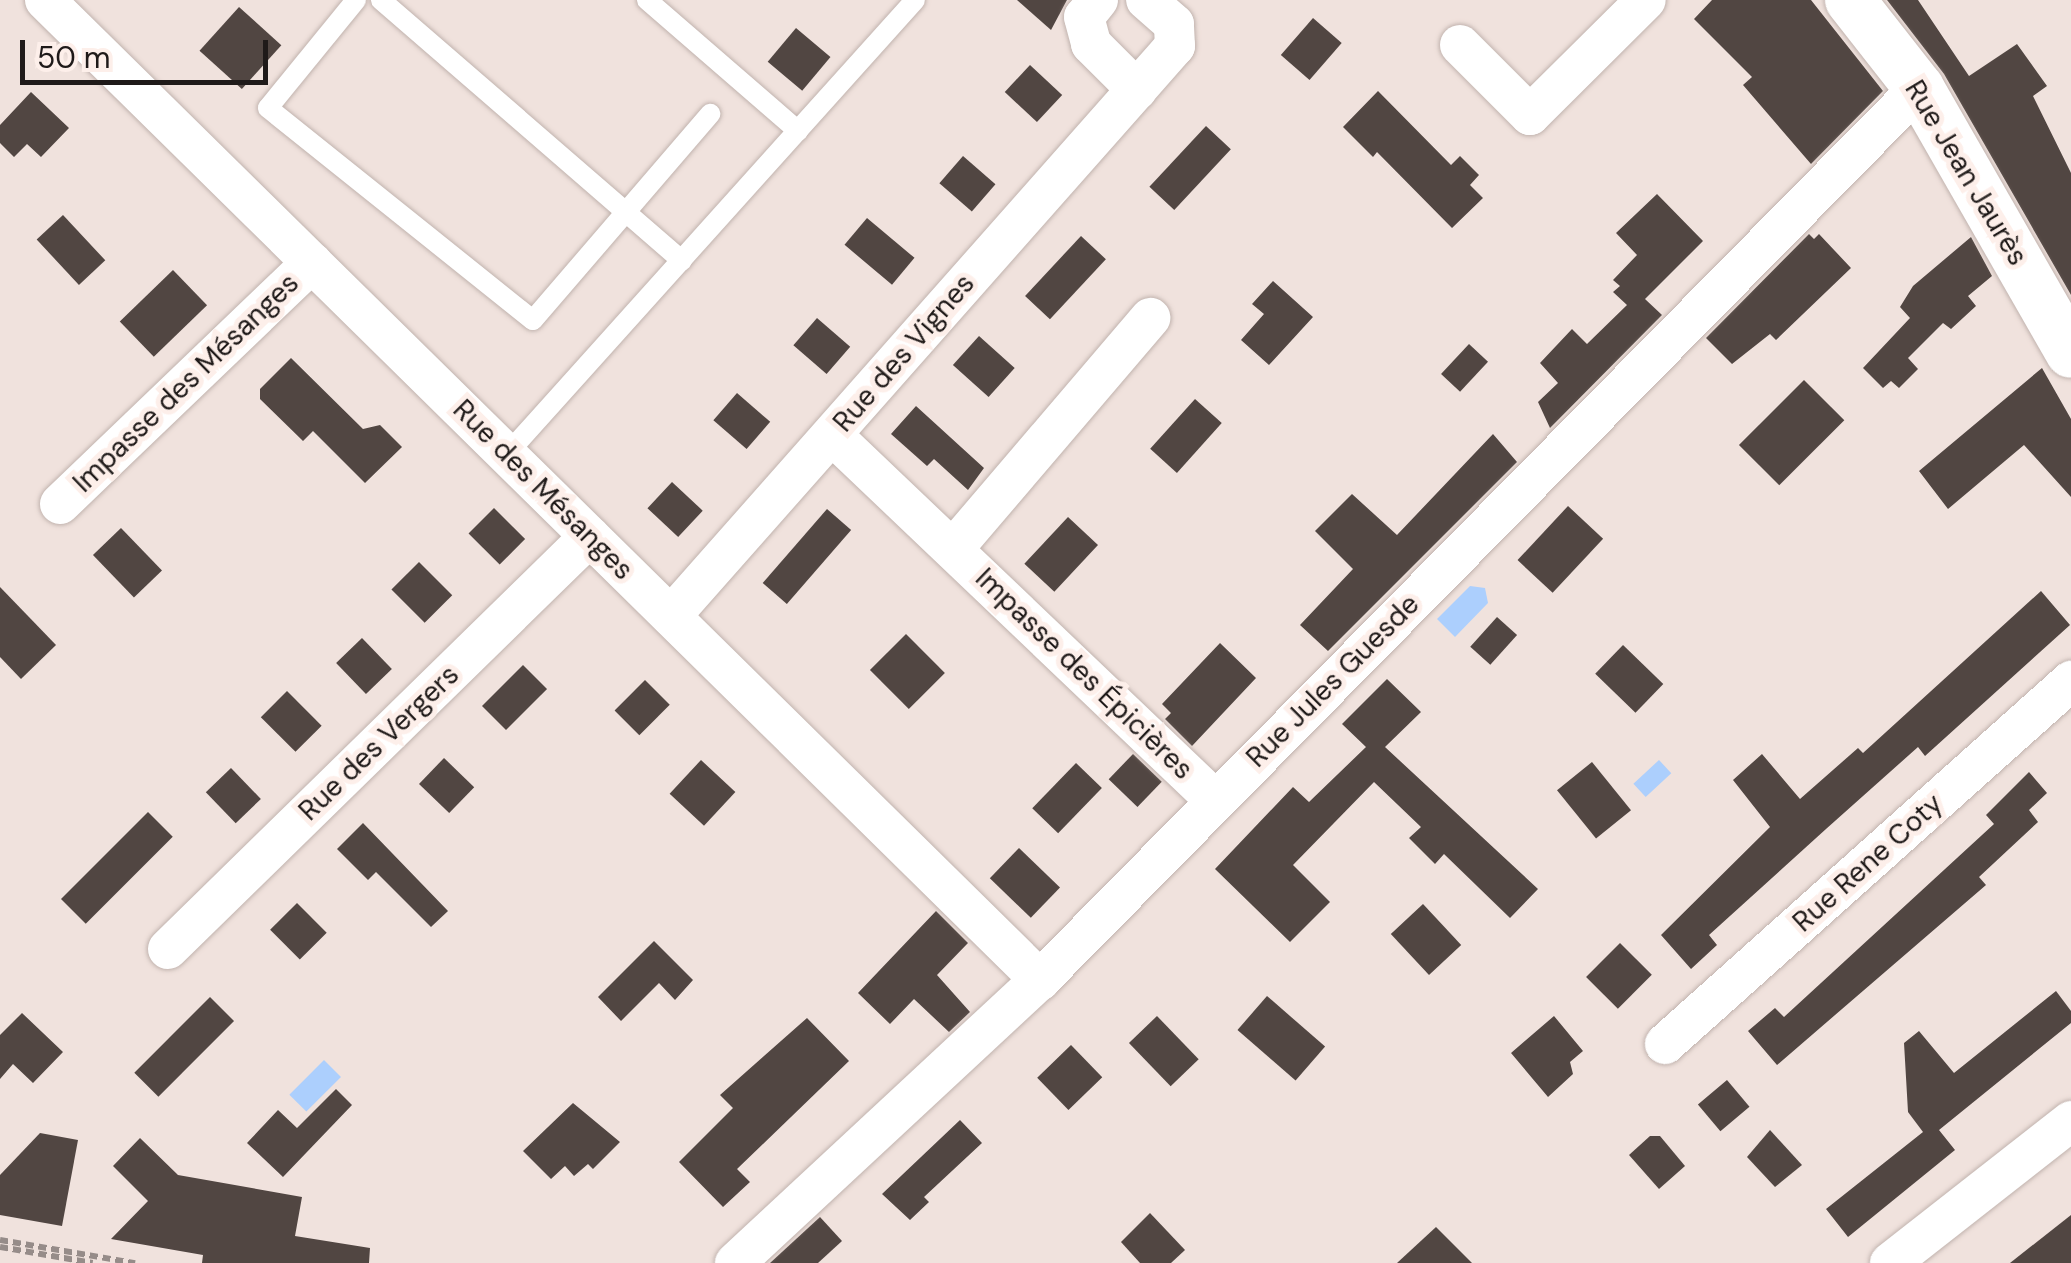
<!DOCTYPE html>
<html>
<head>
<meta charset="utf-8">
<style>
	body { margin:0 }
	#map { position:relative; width:2071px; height:1263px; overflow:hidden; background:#f0e2dd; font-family:"DM Sans",sans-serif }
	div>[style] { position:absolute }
	.water>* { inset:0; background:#accffd; transform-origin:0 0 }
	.building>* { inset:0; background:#514642; transform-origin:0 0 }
	.path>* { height:6px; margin-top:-3px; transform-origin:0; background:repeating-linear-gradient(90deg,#968c89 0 8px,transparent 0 13px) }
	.roads { filter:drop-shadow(0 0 2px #c1b3ae) drop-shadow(0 0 2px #c1b3ae) }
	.service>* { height:20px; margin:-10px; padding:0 10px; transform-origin:10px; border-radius:10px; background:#fff }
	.minor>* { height:40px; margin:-20px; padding:0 20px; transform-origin:20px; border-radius:20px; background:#fff }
	.tertiary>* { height:50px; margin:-25px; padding:0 25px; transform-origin:25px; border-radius:25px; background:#fff }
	span { translate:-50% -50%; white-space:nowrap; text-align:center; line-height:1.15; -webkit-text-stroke:10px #fdefea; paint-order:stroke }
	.street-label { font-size:28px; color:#1f1a19 }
	.scale { position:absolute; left:20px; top:40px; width:248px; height:45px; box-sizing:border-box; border:5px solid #1f1a19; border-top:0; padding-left:12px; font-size:30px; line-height:35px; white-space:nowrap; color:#1f1a19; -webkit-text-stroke:8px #fdefea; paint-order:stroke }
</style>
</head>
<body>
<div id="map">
	<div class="water">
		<i style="clip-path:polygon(1470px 586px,1485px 588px,1488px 603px,1455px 637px,1437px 619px)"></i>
		<i style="left:1659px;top:760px;width:18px;height:35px;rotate:47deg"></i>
		<i style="left:324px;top:1060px;width:24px;height:49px;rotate:45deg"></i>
	</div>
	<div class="building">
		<i style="clip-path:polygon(1017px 0,1067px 0,1051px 30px)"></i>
		<i style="clip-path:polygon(1712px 0,1811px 0,1883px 91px,1811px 164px,1743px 85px,1752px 77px,1694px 19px)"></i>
		<i style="clip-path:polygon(1887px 0,1918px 0,1969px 76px,2017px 44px,2047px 86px,2033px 96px,2071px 173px,2071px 295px,1944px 74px)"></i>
		<i style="left:239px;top:7px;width:57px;height:59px;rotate:42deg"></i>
		<i style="left:1313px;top:18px;width:38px;height:49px;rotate:41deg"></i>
		<i style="left:796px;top:28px;width:45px;height:44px;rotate:40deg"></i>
		<i style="left:1030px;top:65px;width:44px;height:37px;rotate:43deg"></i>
		<i style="clip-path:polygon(1378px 91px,1451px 165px,1460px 156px,1479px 175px,1470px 185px,1483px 198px,1452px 228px,1377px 152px,1373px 157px,1343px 127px)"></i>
		<i style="clip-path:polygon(31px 92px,69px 128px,41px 157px,27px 144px,14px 157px,0 143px,0 125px)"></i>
		<i style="left:1206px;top:126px;width:34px;height:83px;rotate:43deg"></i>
		<i style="left:963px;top:156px;width:43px;height:36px;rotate:41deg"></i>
		<i style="clip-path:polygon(1657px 194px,1703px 241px,1645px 299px,1662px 315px,1550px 428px,1538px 402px,1558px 383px,1540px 363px,1572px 329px,1587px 344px,1627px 305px,1613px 292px,1620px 286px,1613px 280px,1637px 255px,1616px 233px)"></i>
		<i style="left:63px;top:215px;width:62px;height:36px;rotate:47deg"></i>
		<i style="left:867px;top:218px;width:62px;height:35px;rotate:40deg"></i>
		<i style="clip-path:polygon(1809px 234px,1814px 239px,1819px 234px,1851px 268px,1776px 340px,1770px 334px,1732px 364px,1706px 338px)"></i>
		<i style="left:1081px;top:236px;width:34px;height:82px;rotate:43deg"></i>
		<i style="clip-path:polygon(1971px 237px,1992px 276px,1968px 296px,1976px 306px,1951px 329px,1943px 323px,1908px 358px,1918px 369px,1899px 388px,1891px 381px,1883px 388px,1863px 368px,1910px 318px,1900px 307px,1913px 286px)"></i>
		<i style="left:173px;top:270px;width:49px;height:74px;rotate:46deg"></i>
		<i style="clip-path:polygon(1273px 281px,1313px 317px,1269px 365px,1241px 340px,1264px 314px,1252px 304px)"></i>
		<i style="left:817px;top:318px;width:44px;height:36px;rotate:41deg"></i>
		<i style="left:979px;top:336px;width:48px;height:39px;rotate:42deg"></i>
		<i style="left:1469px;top:344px;width:26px;height:41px;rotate:43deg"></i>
		<i style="clip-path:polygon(291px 358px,363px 429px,380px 425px,402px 447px,365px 483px,313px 431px,303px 441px,260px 399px,260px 389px)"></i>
		<i style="clip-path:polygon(2042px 368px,2071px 419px,2071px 497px,2024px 445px,1948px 509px,1919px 471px)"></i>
		<i style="left:1804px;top:380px;width:57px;height:92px;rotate:45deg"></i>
		<i style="left:737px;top:393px;width:44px;height:36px;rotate:41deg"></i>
		<i style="left:1195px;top:399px;width:36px;height:67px;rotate:42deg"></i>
		<i style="clip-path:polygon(916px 406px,984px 468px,968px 490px,934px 459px,927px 466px,891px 434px)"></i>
		<i style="clip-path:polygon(1493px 434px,1517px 462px,1328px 651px,1300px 625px,1353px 569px,1315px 531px,1352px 494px,1397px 535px)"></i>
		<i style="left:672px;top:482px;width:42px;height:36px;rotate:43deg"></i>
		<i style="left:1568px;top:506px;width:48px;height:74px;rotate:43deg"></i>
		<i style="left:494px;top:508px;width:44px;height:36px;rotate:45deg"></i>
		<i style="left:827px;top:509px;width:32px;height:98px;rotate:41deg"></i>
		<i style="left:1068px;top:517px;width:41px;height:64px;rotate:43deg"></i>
		<i style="left:121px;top:528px;width:59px;height:39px;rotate:46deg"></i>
		<i style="left:419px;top:562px;width:47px;height:39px;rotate:45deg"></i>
		<i style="clip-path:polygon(0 587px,56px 645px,21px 679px,0 657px)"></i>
		<i style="clip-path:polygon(2041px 591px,2070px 625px,1925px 756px,1918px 747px,1826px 829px,1709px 935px,1717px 945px,1691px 969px,1661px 935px,1770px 827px,1733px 780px,1762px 754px,1800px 799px,1858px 748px,1863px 753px)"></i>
		<i style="left:1497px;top:617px;width:27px;height:40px;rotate:42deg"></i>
		<i style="left:906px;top:634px;width:55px;height:51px;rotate:45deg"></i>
		<i style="left:362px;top:638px;width:43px;height:36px;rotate:46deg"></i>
		<i style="clip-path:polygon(1220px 643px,1256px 678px,1192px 746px,1165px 719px,1171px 713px,1162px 704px)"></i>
		<i style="left:1623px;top:645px;width:56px;height:40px;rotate:44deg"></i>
		<i style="left:523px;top:665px;width:34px;height:58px;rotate:45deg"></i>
		<i style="clip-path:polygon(1387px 679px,1421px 712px,1385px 747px,1538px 889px,1510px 918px,1444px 854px,1435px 864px,1409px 838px,1421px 827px,1374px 782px,1293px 865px,1330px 902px,1290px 942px,1215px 869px,1293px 787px,1309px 802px,1366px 747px,1342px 724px)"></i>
		<i style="left:645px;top:680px;width:35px;height:43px;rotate:45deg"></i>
		<i style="left:287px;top:691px;width:49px;height:37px;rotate:45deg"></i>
		<i style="left:1133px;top:754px;width:40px;height:35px;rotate:44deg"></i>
		<i style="left:444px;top:758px;width:42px;height:36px;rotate:44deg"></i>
		<i style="left:701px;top:760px;width:47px;height:46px;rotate:43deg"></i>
		<i style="left:1592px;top:762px;width:62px;height:45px;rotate:51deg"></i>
		<i style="left:1076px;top:763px;width:36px;height:63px;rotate:44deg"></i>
		<i style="left:231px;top:768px;width:43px;height:35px;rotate:46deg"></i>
		<i style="clip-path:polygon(2029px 772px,2047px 793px,2029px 810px,2038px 822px,1979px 877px,1986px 885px,1777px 1065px,1748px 1031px,1775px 1008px,1784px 1017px,1994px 824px,1986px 815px)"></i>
		<i style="left:148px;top:812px;width:35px;height:123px;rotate:45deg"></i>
		<i style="clip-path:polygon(363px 823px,448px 911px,431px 927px,376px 872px,368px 880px,337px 849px)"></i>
		<i style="left:1019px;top:848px;width:57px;height:42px;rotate:44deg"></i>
		<i style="left:297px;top:903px;width:42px;height:38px;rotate:45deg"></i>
		<i style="left:1423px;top:904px;width:56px;height:44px;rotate:47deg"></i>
		<i style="clip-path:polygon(936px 911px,968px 943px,937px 975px,970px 1012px,949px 1032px,914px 999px,890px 1024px,858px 993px)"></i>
		<i style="clip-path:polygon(654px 941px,693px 980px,675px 1000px,659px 983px,621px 1021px,598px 997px)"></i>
		<i style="left:1620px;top:943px;width:45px;height:48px;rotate:45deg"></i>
		<i style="clip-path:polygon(2056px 991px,2071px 1011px,2071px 1023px,1939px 1130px,1955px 1150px,1848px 1237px,1826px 1209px,1923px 1132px,1908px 1112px,1904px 1043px,1919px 1031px,1954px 1073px)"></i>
		<i style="left:1267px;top:996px;width:77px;height:45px;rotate:41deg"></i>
		<i style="left:210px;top:997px;width:34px;height:107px;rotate:45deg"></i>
		<i style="clip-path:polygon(22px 1013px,63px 1052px,33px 1083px,13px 1064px,0 1079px,0 1035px)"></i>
		<i style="left:1157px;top:1016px;width:60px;height:39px;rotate:46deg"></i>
		<i style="clip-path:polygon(1554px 1016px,1583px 1051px,1570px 1062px,1573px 1074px,1548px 1097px,1511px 1053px)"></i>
		<i style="clip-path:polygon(807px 1018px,849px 1061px,737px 1169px,750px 1182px,723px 1207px,679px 1162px,733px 1108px,720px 1095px)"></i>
		<i style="left:1071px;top:1045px;width:45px;height:47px;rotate:46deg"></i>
		<i style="left:1727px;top:1080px;width:35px;height:38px;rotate:50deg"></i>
		<i style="clip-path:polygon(336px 1089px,352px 1105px,283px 1177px,247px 1143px,278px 1110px,297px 1128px)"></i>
		<i style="clip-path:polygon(573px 1103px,620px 1142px,593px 1169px,588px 1164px,574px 1176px,565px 1166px,551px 1179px,523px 1151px)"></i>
		<i style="clip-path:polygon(960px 1120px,982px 1143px,924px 1197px,929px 1202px,910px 1220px,882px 1194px)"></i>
		<i style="clip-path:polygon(1770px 1130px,1802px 1165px,1775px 1187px,1747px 1157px)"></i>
		<i style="clip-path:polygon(40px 1133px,78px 1140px,62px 1226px,0 1215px,0 1175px)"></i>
		<i style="clip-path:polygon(1650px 1136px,1660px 1136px,1685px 1166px,1659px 1189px,1629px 1155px)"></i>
		<i style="clip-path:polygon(140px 1138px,178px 1175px,302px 1197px,295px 1236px,370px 1248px,369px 1263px,202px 1263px,203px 1255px,111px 1239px,148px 1201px,113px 1166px)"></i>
		<i style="clip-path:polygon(1150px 1213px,1185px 1250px,1171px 1263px,1140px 1263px,1121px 1242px)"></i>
		<i style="clip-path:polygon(2071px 1215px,2071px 1263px,2010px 1263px)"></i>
		<i style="clip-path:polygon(820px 1217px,842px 1241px,818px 1263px,770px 1263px)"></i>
		<i style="clip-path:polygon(1436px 1227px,1472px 1263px,1397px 1263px)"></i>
	</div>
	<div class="path">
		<i style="left:0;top:1240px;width:137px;rotate:9.7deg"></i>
		<i style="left:0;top:1247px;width:94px;rotate:9.8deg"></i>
	</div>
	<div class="roads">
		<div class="service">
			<i style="left:356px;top:0;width:139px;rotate:129.2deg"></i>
			<i style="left:268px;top:108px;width:339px;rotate:38.7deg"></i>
			<i style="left:533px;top:320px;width:272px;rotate:-49.3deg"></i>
			<i style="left:381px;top:0;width:398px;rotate:40.9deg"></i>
			<i style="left:647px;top:0;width:200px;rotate:40.9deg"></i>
			<i style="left:507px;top:454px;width:610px;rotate:-48.05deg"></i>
		</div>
		<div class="minor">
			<i style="left:45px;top:0;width:1397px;rotate:44.56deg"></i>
			<i style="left:1098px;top:0;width:22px;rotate:129deg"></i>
			<i style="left:1084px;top:17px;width:28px;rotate:75deg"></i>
			<i style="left:1091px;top:44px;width:65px;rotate:45deg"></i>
			<i style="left:1460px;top:45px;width:99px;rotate:45deg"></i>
			<i style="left:1530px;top:115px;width:163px;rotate:-44.8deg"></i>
			<i style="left:832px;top:435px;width:529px;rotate:43.62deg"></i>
			<i style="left:60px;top:504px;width:349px;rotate:-43.8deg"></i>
			<i style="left:953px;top:549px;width:304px;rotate:-49.5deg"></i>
			<i style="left:671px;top:616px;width:761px;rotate:-48.52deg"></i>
			<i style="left:1175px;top:46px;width:22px;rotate:-93deg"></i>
			<i style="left:1174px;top:24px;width:37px;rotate:-139deg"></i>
			<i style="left:168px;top:949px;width:590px;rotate:-44.38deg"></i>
			<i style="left:1665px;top:1044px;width:545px;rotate:-41.8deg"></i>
			<i style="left:735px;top:1263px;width:416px;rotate:-42.9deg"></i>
			<i style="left:1040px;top:980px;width:1252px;rotate:-45.42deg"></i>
			<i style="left:1890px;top:1263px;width:230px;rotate:-38.1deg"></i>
		</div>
		<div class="tertiary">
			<i style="left:1850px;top:0;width:112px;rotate:51.9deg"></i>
			<i style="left:1919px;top:88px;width:305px;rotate:60.2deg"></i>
		</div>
	</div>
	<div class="street-label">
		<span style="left:1966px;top:173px;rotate:59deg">Rue Jean Jaurès</span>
		<span style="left:904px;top:353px;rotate:-49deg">Rue des Vignes</span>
		<span style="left:186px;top:383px;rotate:-44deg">Impasse des Mésanges</span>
		<span style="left:543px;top:490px;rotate:45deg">Rue des Mésanges</span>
		<span style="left:1084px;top:674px;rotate:44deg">Impasse des Épicières</span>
		<span style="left:1333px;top:681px;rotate:-45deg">Rue Jules Guesde</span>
		<span style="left:379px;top:743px;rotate:-44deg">Rue des Vergers</span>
		<span style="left:1868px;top:863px;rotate:-42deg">Rue Rene Coty</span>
	</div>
	<div class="scale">50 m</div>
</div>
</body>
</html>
